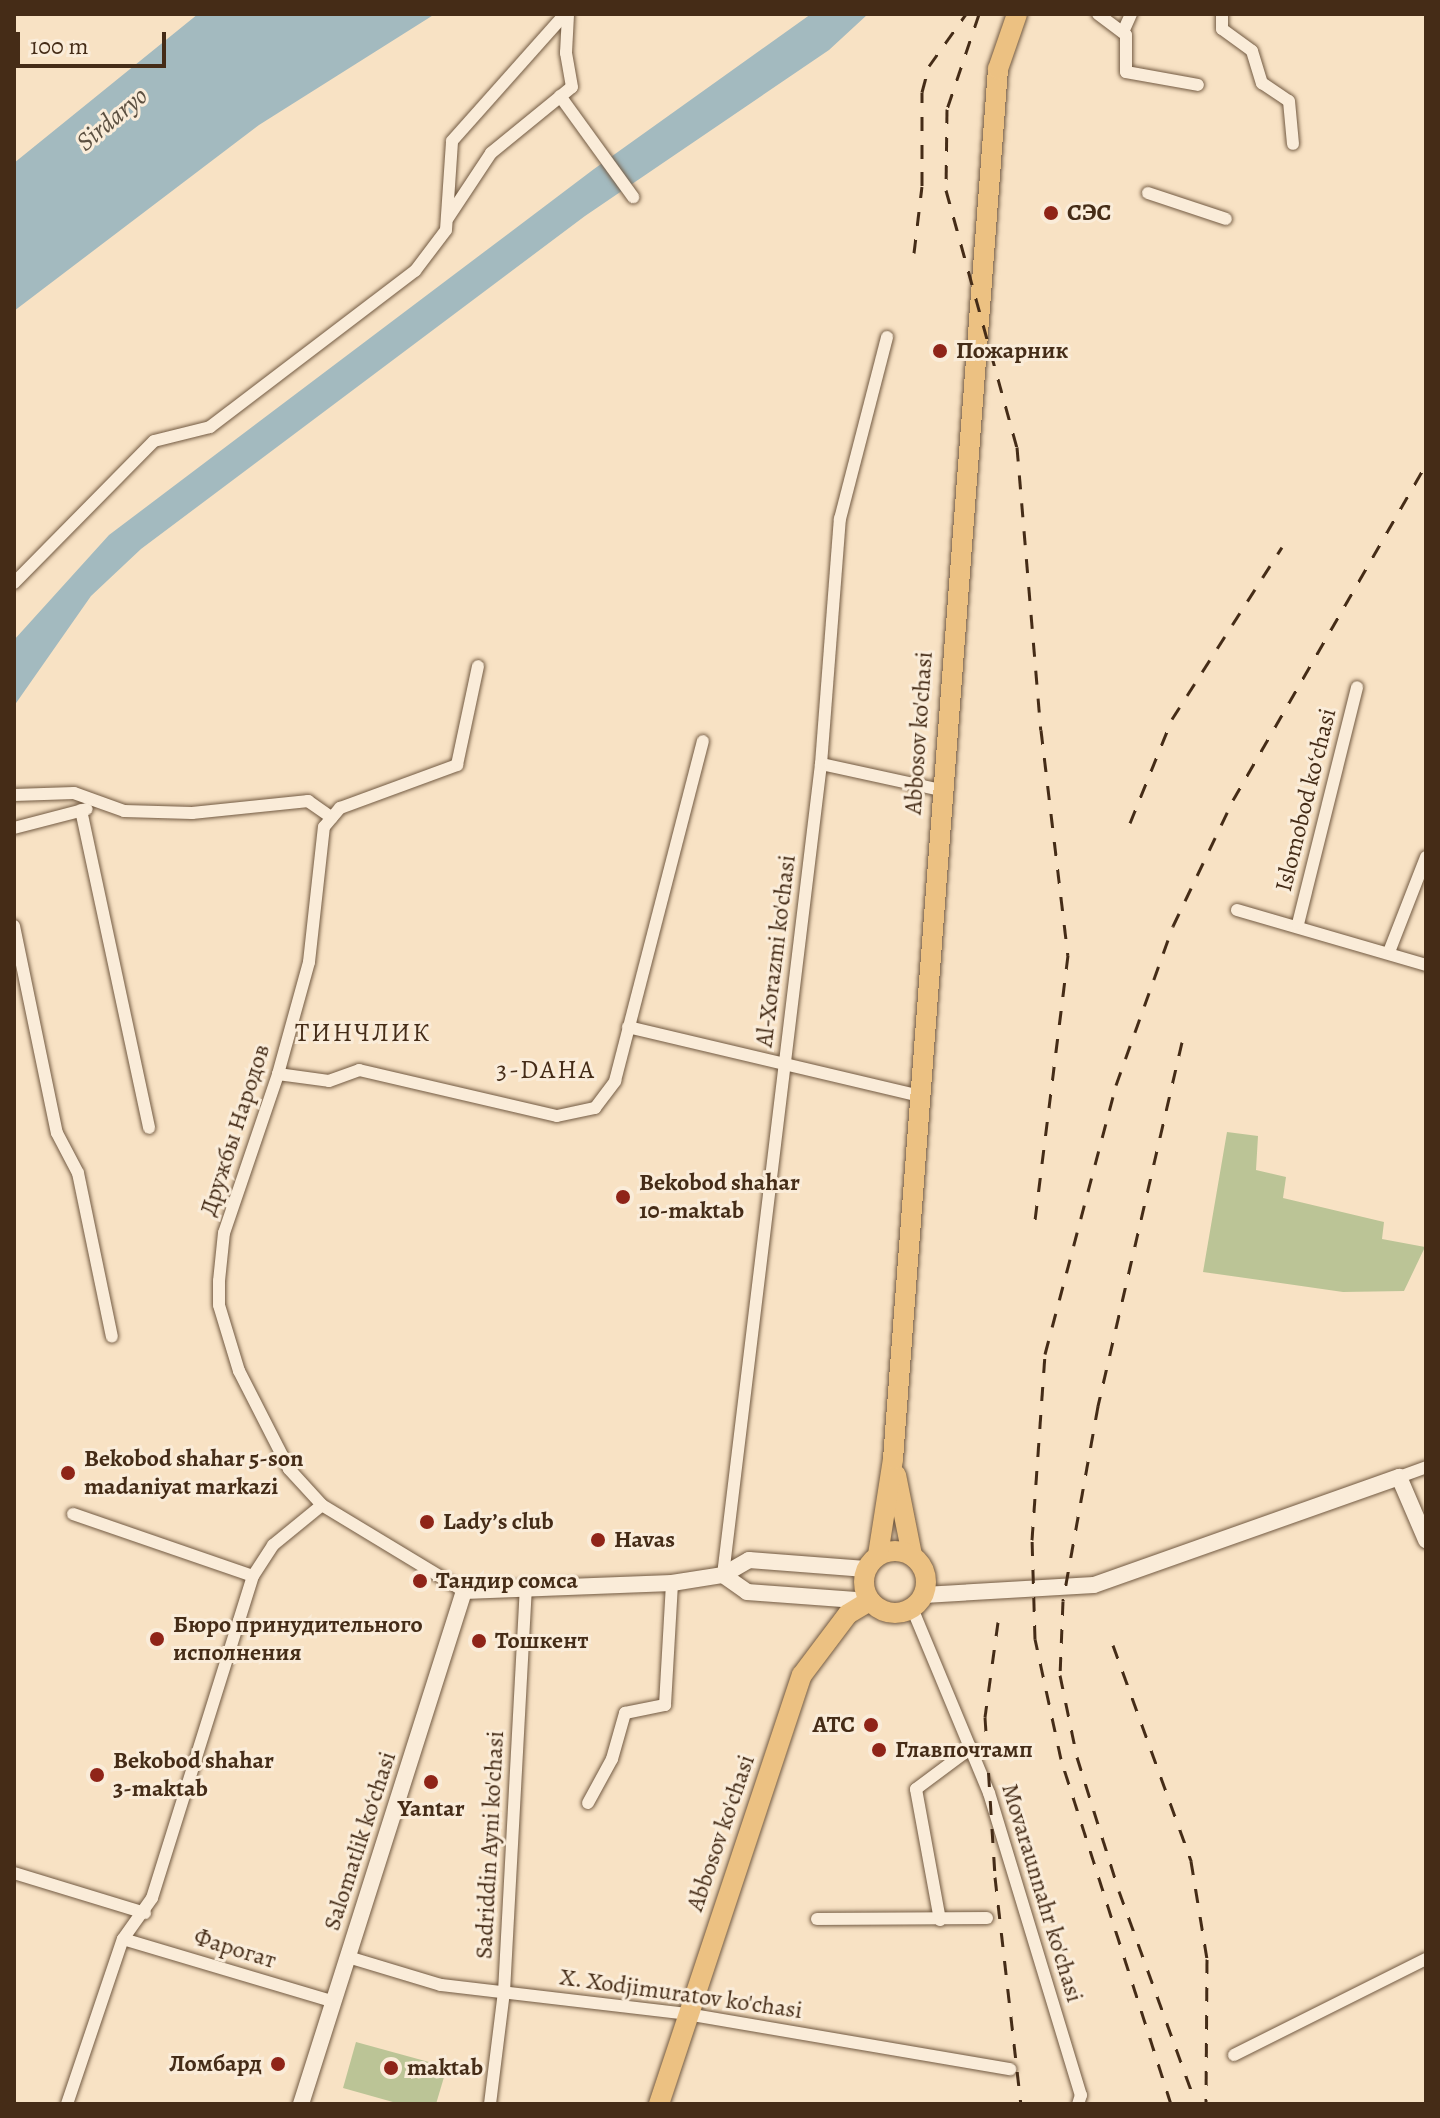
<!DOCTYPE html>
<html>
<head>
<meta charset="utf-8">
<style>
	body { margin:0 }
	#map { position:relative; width:1440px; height:2118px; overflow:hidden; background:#f8e2c4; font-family:Alegreya,serif }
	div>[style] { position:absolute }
	.green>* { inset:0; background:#bbc496 }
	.water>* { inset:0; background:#a3babf }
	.roads { filter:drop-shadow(0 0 2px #725a42) drop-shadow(0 0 2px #725a42) }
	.minor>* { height:12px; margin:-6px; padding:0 6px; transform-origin:6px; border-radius:6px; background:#faecd9 }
	.tertiary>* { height:16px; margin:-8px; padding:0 8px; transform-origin:8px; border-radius:8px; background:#faecd9 }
	.primary>* { height:20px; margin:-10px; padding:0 10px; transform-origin:10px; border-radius:10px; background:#ecc182 }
	.primary>.ring { margin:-10px; padding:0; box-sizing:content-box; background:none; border:20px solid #ecc182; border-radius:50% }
	.rail>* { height:3px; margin-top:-1.5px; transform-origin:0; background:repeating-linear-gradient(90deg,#452c17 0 14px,transparent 0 28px) }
	.dots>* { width:22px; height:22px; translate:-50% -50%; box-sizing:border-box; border:4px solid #faecd9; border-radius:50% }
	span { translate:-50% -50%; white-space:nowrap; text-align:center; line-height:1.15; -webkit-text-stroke:6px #faecd9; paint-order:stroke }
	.poi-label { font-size:24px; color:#452c17; font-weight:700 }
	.left { translate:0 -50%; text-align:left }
	.right { translate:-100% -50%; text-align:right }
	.street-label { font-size:24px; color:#452c17 }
	.water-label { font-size:26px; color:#5c5041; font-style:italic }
	.neighbourhood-label { font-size:26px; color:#452c17; letter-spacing:2px }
	.frame { position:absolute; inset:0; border:16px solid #452c17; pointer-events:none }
	.scale { position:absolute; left:16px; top:32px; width:150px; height:36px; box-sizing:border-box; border:4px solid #452c17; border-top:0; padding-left:10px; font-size:24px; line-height:28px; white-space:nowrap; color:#452c17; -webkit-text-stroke:6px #faecd9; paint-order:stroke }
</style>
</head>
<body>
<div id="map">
	<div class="green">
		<i style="clip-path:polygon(1227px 1132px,1258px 1136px,1256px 1170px,1286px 1177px,1283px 1198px,1384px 1222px,1382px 1239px,1425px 1247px,1404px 1291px,1343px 1292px,1203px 1272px)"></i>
		<i style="clip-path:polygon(356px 2042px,447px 2067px,436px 2104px,400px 2104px,343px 2088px)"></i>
	</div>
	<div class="water">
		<i style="clip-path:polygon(198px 14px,435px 14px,259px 125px,14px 311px,14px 163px)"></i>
		<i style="clip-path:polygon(811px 14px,868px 14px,829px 50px,585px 216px,141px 549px,91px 596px,14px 706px,14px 640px,109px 535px,594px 169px)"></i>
	</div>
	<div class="roads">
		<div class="minor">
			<i style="left:1098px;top:14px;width:35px;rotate:37deg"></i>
			<i style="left:1126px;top:35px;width:37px;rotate:90deg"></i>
			<i style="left:1126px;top:72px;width:73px;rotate:10.2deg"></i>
			<i style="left:1222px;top:14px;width:15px;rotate:90deg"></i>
			<i style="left:1222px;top:29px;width:37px;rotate:36deg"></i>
			<i style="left:1252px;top:51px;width:34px;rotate:73deg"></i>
			<i style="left:1262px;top:83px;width:32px;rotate:34deg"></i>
			<i style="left:1289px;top:101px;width:43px;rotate:84.7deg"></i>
			<i style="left:1123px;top:32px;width:20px;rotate:-66deg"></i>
			<i style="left:560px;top:96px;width:125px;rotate:54.1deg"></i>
			<i style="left:1148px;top:193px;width:82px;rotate:18.4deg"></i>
			<i style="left:448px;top:218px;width:78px;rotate:-56.5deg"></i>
			<i style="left:491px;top:153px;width:104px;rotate:-39.2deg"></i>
			<i style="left:572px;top:87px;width:35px;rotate:-100deg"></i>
			<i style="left:566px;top:53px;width:39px;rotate:-87deg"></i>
			<i style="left:14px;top:583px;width:199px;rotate:-45.4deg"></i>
			<i style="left:154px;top:441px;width:58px;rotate:-14deg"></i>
			<i style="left:210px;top:427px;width:258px;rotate:-37.3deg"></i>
			<i style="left:415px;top:271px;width:51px;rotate:-52.9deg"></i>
			<i style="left:446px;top:230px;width:89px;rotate:-86.1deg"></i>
			<i style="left:452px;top:141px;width:170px;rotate:-48.3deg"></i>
			<i style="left:821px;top:764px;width:123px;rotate:12.2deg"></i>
			<i style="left:14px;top:795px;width:60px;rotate:-1.9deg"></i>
			<i style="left:74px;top:793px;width:53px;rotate:19.8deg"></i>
			<i style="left:124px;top:811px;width:68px;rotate:1.7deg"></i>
			<i style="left:192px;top:813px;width:117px;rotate:-5.9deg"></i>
			<i style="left:308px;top:801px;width:29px;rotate:35deg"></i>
			<i style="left:81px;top:810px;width:325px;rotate:77.9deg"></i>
			<i style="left:14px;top:828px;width:75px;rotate:-14.6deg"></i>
			<i style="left:1237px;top:910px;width:197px;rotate:16.2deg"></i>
			<i style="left:1298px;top:924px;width:244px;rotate:-76deg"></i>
			<i style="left:14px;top:926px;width:211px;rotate:78.3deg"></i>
			<i style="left:57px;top:1133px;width:45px;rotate:62.3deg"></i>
			<i style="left:78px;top:1173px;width:167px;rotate:78.3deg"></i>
			<i style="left:1389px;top:952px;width:102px;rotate:-68.7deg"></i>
			<i style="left:628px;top:1027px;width:299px;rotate:13.3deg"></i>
			<i style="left:278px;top:1074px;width:51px;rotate:7.8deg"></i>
			<i style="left:329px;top:1081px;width:32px;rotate:-20deg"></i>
			<i style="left:359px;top:1070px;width:203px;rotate:13.1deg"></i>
			<i style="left:557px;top:1116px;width:39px;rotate:-12deg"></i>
			<i style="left:595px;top:1108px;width:34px;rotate:-53deg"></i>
			<i style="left:615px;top:1081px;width:351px;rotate:-75.5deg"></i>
			<i style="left:1399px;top:1477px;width:29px;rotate:-20deg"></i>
			<i style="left:73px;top:1514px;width:190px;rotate:19deg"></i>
			<i style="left:723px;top:1575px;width:817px;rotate:-83.11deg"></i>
			<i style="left:821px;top:764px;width:246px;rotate:-85.6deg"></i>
			<i style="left:840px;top:519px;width:188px;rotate:-75.5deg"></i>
			<i style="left:464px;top:1591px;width:166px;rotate:-148.8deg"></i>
			<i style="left:322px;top:1505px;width:49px;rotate:-132.5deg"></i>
			<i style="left:289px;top:1469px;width:110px;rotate:-117deg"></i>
			<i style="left:239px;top:1371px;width:69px;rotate:-106.9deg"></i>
			<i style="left:219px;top:1305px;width:24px;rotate:-90deg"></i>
			<i style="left:219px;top:1281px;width:48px;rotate:-84.1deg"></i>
			<i style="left:224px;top:1233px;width:168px;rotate:-71.2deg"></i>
			<i style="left:278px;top:1074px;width:116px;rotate:-74.5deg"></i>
			<i style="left:309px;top:962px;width:136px;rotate:-83.7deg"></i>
			<i style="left:324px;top:827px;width:25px;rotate:-50deg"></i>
			<i style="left:340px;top:808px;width:125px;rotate:-20.2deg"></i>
			<i style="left:457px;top:765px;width:101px;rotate:-78deg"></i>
			<i style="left:912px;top:1608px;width:200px;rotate:67.4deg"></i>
			<i style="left:989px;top:1793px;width:316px;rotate:73.1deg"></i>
			<i style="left:1081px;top:2095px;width:9px;rotate:108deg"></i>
			<i style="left:588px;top:1803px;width:50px;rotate:-61.4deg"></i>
			<i style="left:612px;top:1759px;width:48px;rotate:-74.2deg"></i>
			<i style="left:625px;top:1713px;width:41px;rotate:-11.3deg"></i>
			<i style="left:665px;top:1705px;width:122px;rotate:-86.7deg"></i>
			<i style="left:14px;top:1873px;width:137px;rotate:17deg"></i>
			<i style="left:817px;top:1919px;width:170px;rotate:-0.3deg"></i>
			<i style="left:940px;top:1920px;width:133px;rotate:-100.4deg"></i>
			<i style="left:916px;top:1789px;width:69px;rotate:-36.7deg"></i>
			<i style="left:123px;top:1939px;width:220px;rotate:16.6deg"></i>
			<i style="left:348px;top:1957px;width:97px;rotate:16.8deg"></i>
			<i style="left:441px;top:1985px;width:248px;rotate:6.7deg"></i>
			<i style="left:687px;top:2014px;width:328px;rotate:9.7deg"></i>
			<i style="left:1234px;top:2055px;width:215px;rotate:-26.6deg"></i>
			<i style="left:67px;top:2104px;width:174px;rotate:-71.3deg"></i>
			<i style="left:123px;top:1939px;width:50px;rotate:-54.7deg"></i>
			<i style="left:152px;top:1898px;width:337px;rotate:-72.6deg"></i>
			<i style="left:253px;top:1576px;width:37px;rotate:-57deg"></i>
			<i style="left:273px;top:1545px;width:63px;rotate:-39.2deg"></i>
			<i style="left:490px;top:2104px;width:113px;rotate:-82.9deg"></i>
			<i style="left:504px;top:1992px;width:406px;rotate:-86.9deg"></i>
		</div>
		<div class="tertiary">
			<i style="left:723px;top:1575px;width:29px;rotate:35deg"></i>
			<i style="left:747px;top:1592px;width:123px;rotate:4.2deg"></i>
			<i style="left:924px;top:1595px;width:170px;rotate:-3.4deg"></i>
			<i style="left:1094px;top:1585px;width:324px;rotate:-19.5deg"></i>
			<i style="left:1399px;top:1477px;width:69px;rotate:66.8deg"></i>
			<i style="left:301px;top:2104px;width:538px;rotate:-72.37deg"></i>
			<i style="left:464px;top:1591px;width:208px;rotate:-2.2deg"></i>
			<i style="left:672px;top:1583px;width:52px;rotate:-8.9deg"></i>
			<i style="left:723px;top:1575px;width:30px;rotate:-30deg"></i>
			<i style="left:749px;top:1560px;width:117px;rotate:4.4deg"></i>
		</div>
		<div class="primary">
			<i style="left:896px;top:1475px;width:82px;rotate:78.7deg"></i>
			<i class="ring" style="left:864px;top:1551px;width:42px;height:42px"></i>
			<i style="left:878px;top:1555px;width:97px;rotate:-81.1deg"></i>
			<i style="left:893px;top:1459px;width:1394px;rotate:-85.68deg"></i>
			<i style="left:998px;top:69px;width:58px;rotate:-70.9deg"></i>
			<i style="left:659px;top:2104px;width:452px;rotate:-71.6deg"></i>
			<i style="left:802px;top:1675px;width:76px;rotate:-53deg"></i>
			<i style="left:848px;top:1614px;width:26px;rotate:-31deg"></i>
		</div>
	</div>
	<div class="rail">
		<i style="left:979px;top:14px;width:100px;rotate:108.6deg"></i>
		<i style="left:947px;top:109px;width:81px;rotate:90.7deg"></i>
		<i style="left:946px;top:190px;width:267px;rotate:74.6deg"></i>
		<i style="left:1017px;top:447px;width:284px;rotate:85.2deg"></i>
		<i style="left:1041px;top:730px;width:227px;rotate:83.2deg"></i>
		<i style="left:1068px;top:955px;width:274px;rotate:97.1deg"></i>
		<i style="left:914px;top:253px;width:67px;rotate:-83.2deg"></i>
		<i style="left:922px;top:186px;width:94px;rotate:-90deg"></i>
		<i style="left:922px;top:92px;width:27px;rotate:-75deg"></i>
		<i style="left:929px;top:66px;width:64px;rotate:-54.6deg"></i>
		<i style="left:1130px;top:823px;width:112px;rotate:-68deg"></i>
		<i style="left:1172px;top:719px;width:204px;rotate:-57.4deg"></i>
		<i style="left:1182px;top:1042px;width:374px;rotate:103deg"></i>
		<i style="left:1098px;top:1406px;width:198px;rotate:100.2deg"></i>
		<i style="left:1063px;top:1601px;width:74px;rotate:92.3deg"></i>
		<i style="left:1060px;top:1675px;width:84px;rotate:78.3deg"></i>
		<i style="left:1077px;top:1757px;width:140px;rotate:72.6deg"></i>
		<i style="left:1119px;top:1891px;width:226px;rotate:70.1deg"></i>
		<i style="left:998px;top:1622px;width:96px;rotate:97.8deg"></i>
		<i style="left:985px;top:1717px;width:160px;rotate:86.4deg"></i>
		<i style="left:995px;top:1877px;width:228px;rotate:83.5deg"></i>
		<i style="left:1113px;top:1645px;width:230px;rotate:70.1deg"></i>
		<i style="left:1191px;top:1861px;width:99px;rotate:80.7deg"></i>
		<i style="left:1207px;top:1959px;width:145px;rotate:90.4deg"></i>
		<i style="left:1171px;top:2104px;width:362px;rotate:-107.7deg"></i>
		<i style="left:1061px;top:1759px;width:123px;rotate:-102.2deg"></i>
		<i style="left:1035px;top:1639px;width:99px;rotate:-91.7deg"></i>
		<i style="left:1032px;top:1540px;width:186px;rotate:-86deg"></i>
		<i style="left:1045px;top:1354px;width:278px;rotate:-75.2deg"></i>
		<i style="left:1116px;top:1085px;width:169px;rotate:-70.3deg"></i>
		<i style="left:1173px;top:926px;width:140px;rotate:-64.5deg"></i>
		<i style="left:1233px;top:800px;width:387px;rotate:-60.1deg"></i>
	</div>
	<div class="dots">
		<i style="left:1051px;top:213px;background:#8f2418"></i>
		<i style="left:940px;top:351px;background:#8f2418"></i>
		<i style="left:623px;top:1197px;background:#8f2418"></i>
		<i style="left:68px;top:1473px;background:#8f2418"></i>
		<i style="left:427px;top:1522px;background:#8f2418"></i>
		<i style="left:598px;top:1540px;background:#8f2418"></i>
		<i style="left:420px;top:1581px;background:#8f2418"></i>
		<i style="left:157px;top:1639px;background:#8f2418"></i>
		<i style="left:479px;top:1641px;background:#8f2418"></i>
		<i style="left:871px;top:1725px;background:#8f2418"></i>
		<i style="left:879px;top:1750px;background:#8f2418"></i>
		<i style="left:97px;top:1775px;background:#8f2418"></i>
		<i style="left:431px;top:1782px;background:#8f2418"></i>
		<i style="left:278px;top:2064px;background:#8f2418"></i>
		<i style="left:391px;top:2068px;background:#8f2418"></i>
	</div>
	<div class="poi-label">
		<span class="left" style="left:1067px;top:213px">СЭС</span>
		<span class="left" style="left:956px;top:351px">Пожарник</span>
		<span class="left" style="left:639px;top:1197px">Bekobod shahar<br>10-maktab</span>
		<span class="left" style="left:84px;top:1473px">Bekobod shahar 5-son<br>madaniyat markazi</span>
		<span class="left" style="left:443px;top:1522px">Lady’s club</span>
		<span class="left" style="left:614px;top:1540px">Havas</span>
		<span class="left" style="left:436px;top:1581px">Тандир сомса</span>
		<span class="left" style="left:173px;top:1639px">Бюро принудительного<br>исполнения</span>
		<span class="left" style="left:495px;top:1641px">Тошкент</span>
		<span class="right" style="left:855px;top:1725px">АТС</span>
		<span class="left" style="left:895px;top:1750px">Главпочтамп</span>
		<span class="left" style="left:113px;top:1775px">Bekobod shahar<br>3-maktab</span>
		<span style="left:431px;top:1809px">Yantar</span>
		<span class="right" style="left:262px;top:2064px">Ломбард</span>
		<span class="left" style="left:407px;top:2068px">maktab</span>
	</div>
	<div class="street-label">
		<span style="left:919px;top:733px;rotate:-86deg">Abbosov ko'chasi</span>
		<span style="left:1306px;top:800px;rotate:-76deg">Islomobod koʻchasi</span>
		<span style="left:776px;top:951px;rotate:-83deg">Al-Xorazmi ko'chasi</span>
		<span style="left:235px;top:1130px;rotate:-72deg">Дружбы Народов</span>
		<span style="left:721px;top:1833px;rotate:-71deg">Abbosov ko'chasi</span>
		<span style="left:360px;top:1841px;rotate:-72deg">Salomatlik ko‘chasi</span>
		<span style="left:490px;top:1845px;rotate:-87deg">Sadriddin Ayni ko'chasi</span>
		<span style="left:1042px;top:1893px;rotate:73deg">Movaraunnahr ko'chasi</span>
		<span style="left:235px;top:1949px;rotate:17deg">Фарогат</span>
		<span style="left:681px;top:1994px;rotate:8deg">X. Xodjimuratov ko'chasi</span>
	</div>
	<div class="water-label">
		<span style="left:112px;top:119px;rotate:-40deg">Sirdaryo</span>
	</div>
	<div class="neighbourhood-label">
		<span style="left:363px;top:1033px">ТИНЧЛИК</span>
		<span style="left:546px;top:1070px">3-DAHA</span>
	</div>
	<div class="frame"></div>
	<div class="scale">100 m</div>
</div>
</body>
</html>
